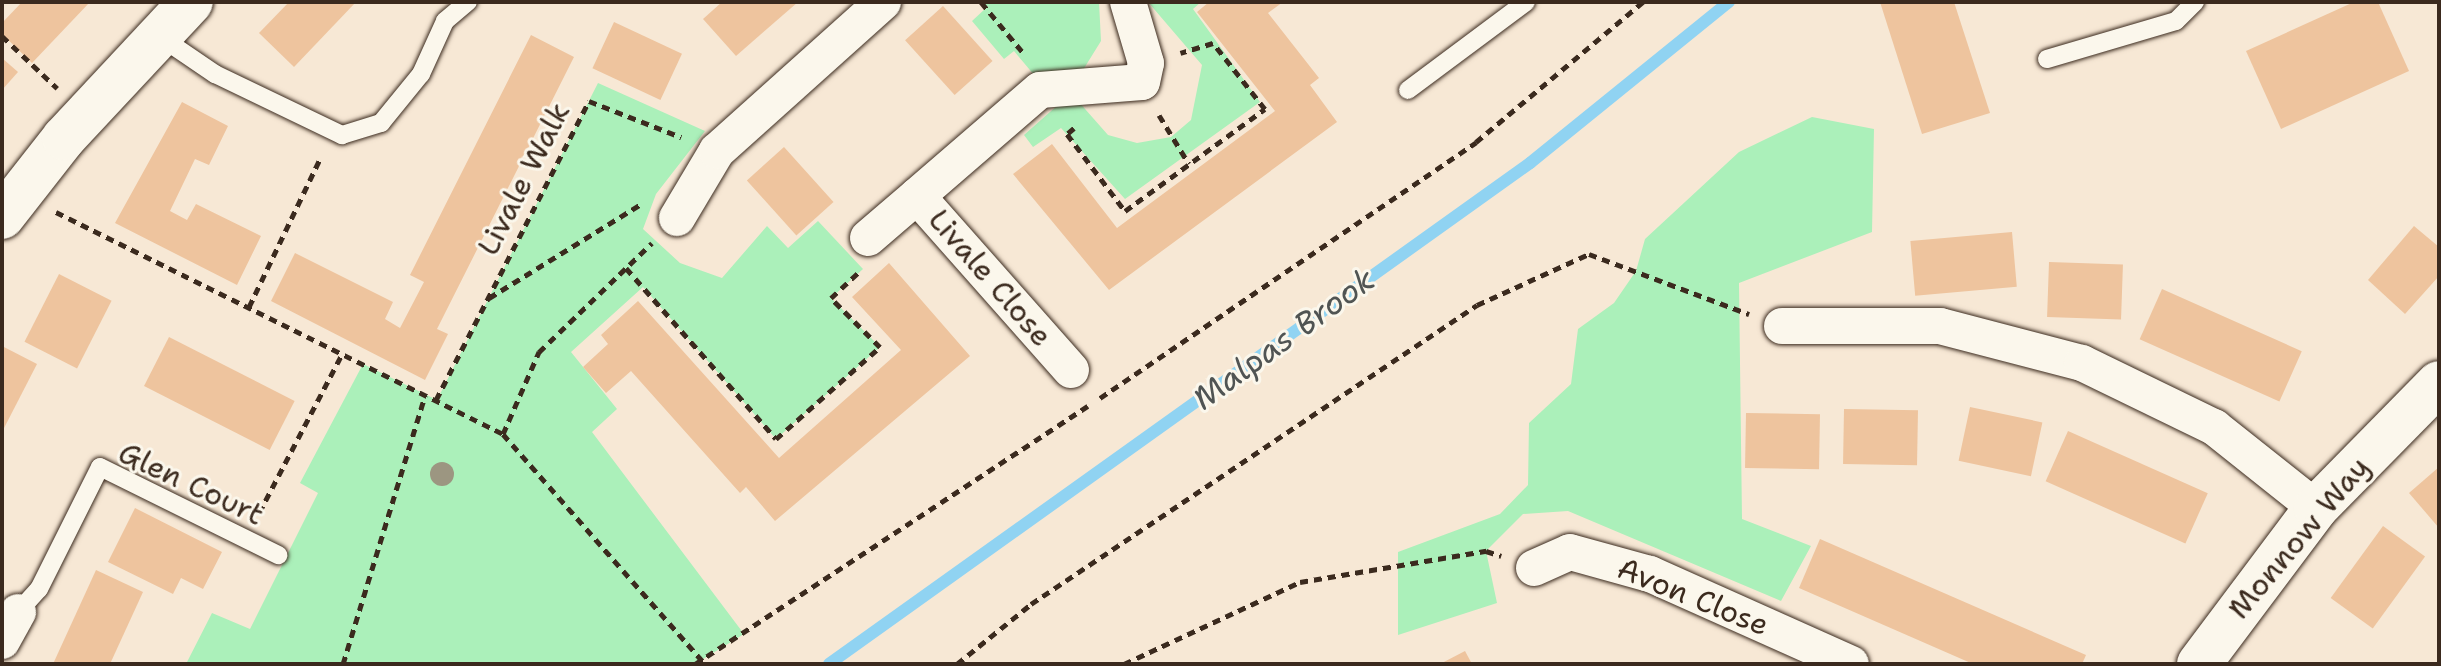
<!DOCTYPE html>
<html>
<head>
<meta charset="utf-8">
<style>
	body { margin:0 }
	#map { position:relative; width:2441px; height:666px; overflow:hidden; background:#f7e8d5; font-family:"Shantell Sans",sans-serif }
	div>[style] { position:absolute }
	.green>* { inset:0; background:#abf0ba }
	.stream>* { height:12px; margin:-6px; padding:0 6px; transform-origin:6px; border-radius:6px; background:#90d3f2 }
	.building>* { inset:0; background:#eec49e; transform-origin:0 0 }
	.path>* { height:5px; margin-top:-2.5px; transform-origin:0; background:repeating-linear-gradient(90deg,#3b2a1e 0 8px,transparent 0 14px) }
	.roads { filter:drop-shadow(0 0 2px #3b2a1e) drop-shadow(0 0 2px #3b2a1e) }
	.service>* { height:18px; margin:-9px; padding:0 9px; transform-origin:9px; border-radius:9px; background:#fbf7ec }
	.minor>* { height:36px; margin:-18px; padding:0 18px; transform-origin:18px; border-radius:18px; background:#fbf7ec }
	.tertiary>* { height:44px; margin:-22px; padding:0 22px; transform-origin:22px; border-radius:22px; background:#fbf7ec }
	.trees>* { width:24px; height:24px; margin:-12px; border-radius:50%; background:#9c9681 }
	span { translate:-50% -50%; white-space:nowrap; text-align:center; line-height:1.15; -webkit-text-stroke:6px #fbf7ec; paint-order:stroke }
	.street-label { font-size:30px; color:#3b2a1e }
	.water-label { font-size:32px; color:#505453; font-style:italic }
	.frame { position:absolute; inset:0; border:4px solid #3b2a1e; pointer-events:none }
</style>
</head>
<body>
<div id="map">
	<div class="green">
		<i style="clip-path:polygon(981px 2px,1099px 2px,1101px 41px,1083px 70px,1035px 76px,1014px 51px,1004px 59px,972px 21px,986px 8px)"></i>
		<i style="clip-path:polygon(1148px 2px,1201px 2px,1193px 9px,1260px 102px,1125px 199px,1061px 128px,1033px 147px,1024px 135px,1059px 104px,1078px 101px,1108px 135px,1137px 143px,1171px 137px,1191px 120px,1202px 65px)"></i>
		<i style="clip-path:polygon(598px 83px,705px 131px,656px 194px,643px 229px,680px 263px,722px 278px,767px 226px,788px 248px,818px 221px,863px 269px,831px 298px,880px 347px,776px 439px,643px 287px,571px 352px,617px 409px,592px 432px,744px 634px,695px 664px,186px 664px,212px 613px,250px 629px,318px 493px,300px 483px,363px 364px,437px 400px)"></i>
		<i style="clip-path:polygon(1812px 117px,1874px 129px,1872px 232px,1739px 283px,1742px 519px,1811px 546px,1781px 601px,1568px 511px,1523px 514px,1486px 551px,1497px 603px,1398px 635px,1398px 552px,1500px 514px,1528px 485px,1529px 423px,1571px 384px,1578px 329px,1614px 303px,1636px 271px,1645px 239px,1739px 152px)"></i>
	</div>
	<div class="stream">
		<i style="left:829px;top:664px;width:862px;rotate:-35.55deg"></i>
		<i style="left:1530px;top:163px;width:256px;rotate:-39deg"></i>
	</div>
	<div class="building">
		<i style="clip-path:polygon(22px 2px,90px 2px,32px 63px,2px 34px,2px 23px)"></i>
		<i style="clip-path:polygon(289px 2px,356px 2px,294px 67px,259px 33px)"></i>
		<i style="clip-path:polygon(722px 2px,798px 2px,736px 56px,703px 19px)"></i>
		<i style="clip-path:polygon(1209px 2px,1283px 2px,1268px 13px,1319px 78px,1310px 85px,1337px 122px,1109px 290px,1013px 174px,1052px 144px,1117px 228px,1275px 111px,1197px 12px)"></i>
		<i style="clip-path:polygon(1880px 2px,1954px 2px,1990px 113px,1922px 134px)"></i>
		<i style="clip-path:polygon(2354px 2px,2378px 2px,2409px 71px,2281px 129px,2246px 51px)"></i>
		<i style="left:943px;top:6px;width:74px;height:51px;rotate:48deg"></i>
		<i style="left:614px;top:22px;width:75px;height:51px;rotate:25deg"></i>
		<i style="clip-path:polygon(531px 35px,574px 57px,437px 329px,448px 334px,425px 380px,271px 301px,295px 253px,393px 302px,385px 319px,400px 328px,424px 282px,410px 275px)"></i>
		<i style="clip-path:polygon(2px 58px,18px 72px,2px 90px)"></i>
		<i style="clip-path:polygon(182px 102px,228px 126px,209px 165px,195px 159px,170px 211px,187px 220px,196px 204px,261px 236px,237px 285px,115px 223px)"></i>
		<i style="left:784px;top:147px;width:74px;height:50px;rotate:48deg"></i>
		<i style="clip-path:polygon(2414px 226px,2439px 247px,2439px 276px,2405px 314px,2368px 280px)"></i>
		<i style="left:2012px;top:232px;width:55px;height:102px;rotate:85deg"></i>
		<i style="left:2049px;top:262px;width:74px;height:55px;rotate:2deg"></i>
		<i style="clip-path:polygon(889px 263px,970px 356px,775px 521px,746px 487px,740px 493px,631px 371px,606px 393px,583px 367px,608px 344px,601px 335px,638px 301px,779px 458px,901px 350px,852px 297px)"></i>
		<i style="left:59px;top:274px;width:59px;height:76px;rotate:27deg"></i>
		<i style="left:2162px;top:289px;width:153px;height:55px;rotate:24deg"></i>
		<i style="left:169px;top:337px;width:141px;height:55px;rotate:27deg"></i>
		<i style="clip-path:polygon(2px 346px,37px 364px,2px 432px)"></i>
		<i style="left:1970px;top:407px;width:74px;height:55px;rotate:12deg"></i>
		<i style="left:1844px;top:409px;width:74px;height:55px;rotate:1deg"></i>
		<i style="left:1746px;top:413px;width:74px;height:55px;rotate:1deg"></i>
		<i style="left:2068px;top:431px;width:153px;height:55px;rotate:24deg"></i>
		<i style="clip-path:polygon(2439px 467px,2439px 528px,2409px 493px)"></i>
		<i style="clip-path:polygon(135px 508px,222px 552px,203px 589px,181px 578px,173px 594px,108px 562px)"></i>
		<i style="left:2383px;top:526px;width:52px;height:89px;rotate:36deg"></i>
		<i style="clip-path:polygon(1820px 539px,2086px 655px,2082px 664px,1973px 664px,1799px 588px)"></i>
		<i style="clip-path:polygon(96px 570px,143px 592px,110px 664px,53px 664px)"></i>
		<i style="clip-path:polygon(1465px 651px,1472px 664px,1440px 664px)"></i>
	</div>
	<div class="path">
		<i style="left:981px;top:2px;width:69px;rotate:50.3deg"></i>
		<i style="left:2px;top:36px;width:76px;rotate:43.4deg"></i>
		<i style="left:1159px;top:115px;width:57px;rotate:58.5deg"></i>
		<i style="left:1074px;top:128px;width:9px;rotate:139deg"></i>
		<i style="left:1067px;top:134px;width:96px;rotate:53deg"></i>
		<i style="left:1125px;top:211px;width:173px;rotate:-36.1deg"></i>
		<i style="left:1265px;top:109px;width:84px;rotate:-128.2deg"></i>
		<i style="left:1213px;top:43px;width:34px;rotate:163deg"></i>
		<i style="left:56px;top:212px;width:499px;rotate:26.4deg"></i>
		<i style="left:503px;top:434px;width:306px;rotate:48.7deg"></i>
		<i style="left:626px;top:268px;width:227px;rotate:48.7deg"></i>
		<i style="left:776px;top:439px;width:139px;rotate:-41.5deg"></i>
		<i style="left:880px;top:347px;width:69px;rotate:-135deg"></i>
		<i style="left:831px;top:298px;width:37px;rotate:-43deg"></i>
		<i style="left:489px;top:298px;width:179px;rotate:-31.7deg"></i>
		<i style="left:249px;top:307px;width:166px;rotate:-64.4deg"></i>
		<i style="left:1100px;top:398px;width:455px;rotate:-34.2deg"></i>
		<i style="left:1476px;top:142px;width:218px;rotate:-40deg"></i>
		<i style="left:436px;top:400px;width:336px;rotate:-62.9deg"></i>
		<i style="left:589px;top:101px;width:99px;rotate:21.4deg"></i>
		<i style="left:503px;top:434px;width:90px;rotate:-66.3deg"></i>
		<i style="left:539px;top:352px;width:157px;rotate:-44deg"></i>
		<i style="left:259px;top:513px;width:179px;rotate:-62.4deg"></i>
		<i style="left:343px;top:664px;width:281px;rotate:-73deg"></i>
		<i style="left:695px;top:664px;width:470px;rotate:-33.3deg"></i>
		<i style="left:957px;top:664px;width:95px;rotate:-39deg"></i>
		<i style="left:1031px;top:604px;width:537px;rotate:-33.84deg"></i>
		<i style="left:1477px;top:305px;width:123px;rotate:-24.5deg"></i>
		<i style="left:1589px;top:254px;width:171px;rotate:20.6deg"></i>
		<i style="left:1124px;top:664px;width:194px;rotate:-25deg"></i>
		<i style="left:1300px;top:582px;width:189px;rotate:-9.5deg"></i>
		<i style="left:1486px;top:551px;width:16px;rotate:18deg"></i>
	</div>
	<div class="roads">
		<div class="service">
			<i style="left:159px;top:36px;width:68px;rotate:34.2deg"></i>
			<i style="left:215px;top:74px;width:141px;rotate:25.7deg"></i>
			<i style="left:342px;top:135px;width:41px;rotate:-17.1deg"></i>
			<i style="left:381px;top:123px;width:63px;rotate:-50.8deg"></i>
			<i style="left:421px;top:74px;width:58px;rotate:-65.6deg"></i>
			<i style="left:445px;top:21px;width:30px;rotate:-40deg"></i>
			<i style="left:2047px;top:59px;width:134px;rotate:-16.4deg"></i>
			<i style="left:2176px;top:21px;width:27px;rotate:-45deg"></i>
			<i style="left:1408px;top:90px;width:147px;rotate:-36.7deg"></i>
			<i style="left:18px;top:612px;width:31px;rotate:-48deg"></i>
			<i style="left:39px;top:589px;width:136px;rotate:-63.4deg"></i>
			<i style="left:100px;top:467px;width:199px;rotate:26.3deg"></i>
		</div>
		<div class="minor">
			<i style="left:677px;top:218px;width:78px;rotate:-59.2deg"></i>
			<i style="left:717px;top:151px;width:223px;rotate:-41.9deg"></i>
			<i style="left:868px;top:238px;width:65px;rotate:-40.6deg"></i>
			<i style="left:1782px;top:326px;width:158px"></i>
			<i style="left:1940px;top:326px;width:147px;rotate:14.6deg"></i>
			<i style="left:2082px;top:363px;width:147px;rotate:25.9deg"></i>
			<i style="left:2214px;top:427px;width:130px;rotate:38.5deg"></i>
			<i style="left:1071px;top:370px;width:232px;rotate:-131.5deg"></i>
			<i style="left:917px;top:196px;width:162px;rotate:-40.8deg"></i>
			<i style="left:1040px;top:90px;width:102px;rotate:-4.5deg"></i>
			<i style="left:1142px;top:82px;width:19px;rotate:-78deg"></i>
			<i style="left:1146px;top:63px;width:64px;rotate:-106.4deg"></i>
			<i style="left:1534px;top:568px;width:39px;rotate:-24deg"></i>
			<i style="left:1570px;top:552px;width:83px;rotate:15.4deg"></i>
			<i style="left:1650px;top:574px;width:220px;rotate:24.1deg"></i>
			<i style="left:2px;top:641px;width:33px;rotate:-61deg"></i>
		</div>
		<div class="tertiary">
			<i style="left:2px;top:217px;width:100px;rotate:-51.9deg"></i>
			<i style="left:64px;top:138px;width:186px;rotate:-47deg"></i>
			<i style="left:2199px;top:664px;width:195px;rotate:-53.1deg"></i>
			<i style="left:2316px;top:508px;width:175px;rotate:-45.5deg"></i>
		</div>
	</div>
	<div class="trees">
		<i style="left:442px;top:474px"></i>
	</div>
	<div class="street-label">
		<span style="left:524px;top:179px;rotate:-63deg">Livale Walk</span>
		<span style="left:990px;top:278px;rotate:49deg">Livale Close</span>
		<span style="left:191px;top:484px;rotate:25deg">Glen Court</span>
		<span style="left:2299px;top:538px;rotate:-50deg">Monnow Way</span>
		<span style="left:1693px;top:597px;rotate:22deg">Avon Close</span>
	</div>
	<div class="water-label">
		<span style="left:1284px;top:339px;rotate:-36deg">Malpas Brook</span>
	</div>
	<div class="frame"></div>
</div>
</body>
</html>
